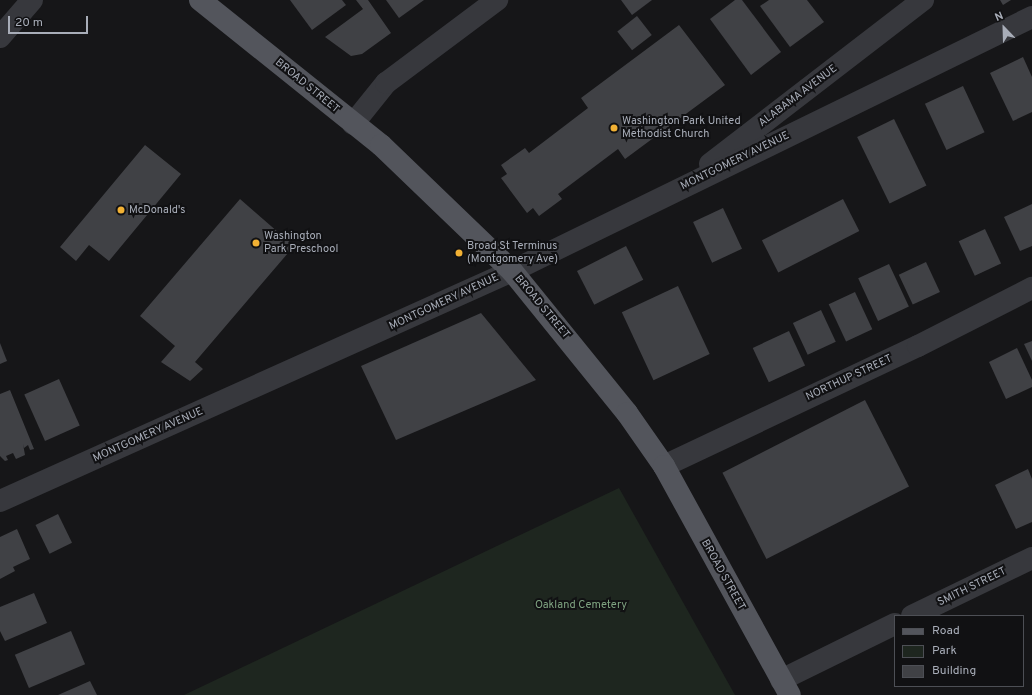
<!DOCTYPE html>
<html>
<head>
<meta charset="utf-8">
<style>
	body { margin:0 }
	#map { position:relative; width:1032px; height:695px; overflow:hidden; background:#161618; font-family:Overpass,sans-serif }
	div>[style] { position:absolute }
	.green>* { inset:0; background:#1e261f }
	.building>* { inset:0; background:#404145; transform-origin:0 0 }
	.minor>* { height:22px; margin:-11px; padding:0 11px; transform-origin:11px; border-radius:11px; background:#37383d }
	.major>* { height:22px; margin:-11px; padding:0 11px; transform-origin:11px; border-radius:11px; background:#53555c }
	.dots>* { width:11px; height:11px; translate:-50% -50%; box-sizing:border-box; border:2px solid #111113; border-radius:50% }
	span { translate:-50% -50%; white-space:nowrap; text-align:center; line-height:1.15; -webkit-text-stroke:4px #111113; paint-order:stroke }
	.street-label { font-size:11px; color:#a8adb8 }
	.poi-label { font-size:11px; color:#a8adb8 }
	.left { translate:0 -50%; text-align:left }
	.park-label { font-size:11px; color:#7fa381 }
	.legend { position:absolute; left:894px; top:615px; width:130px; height:72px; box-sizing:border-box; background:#111113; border:1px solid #4d4f55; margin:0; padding:5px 7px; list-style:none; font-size:12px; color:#a8adb8 }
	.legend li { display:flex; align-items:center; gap:8px; height:20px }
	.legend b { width:20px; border:1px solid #4d4f55 }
	.north { position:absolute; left:984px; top:8px; width:40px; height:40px; -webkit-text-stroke:3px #111113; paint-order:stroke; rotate:337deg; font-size:11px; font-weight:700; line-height:16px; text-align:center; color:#a8adb8 }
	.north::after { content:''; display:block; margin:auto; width:14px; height:18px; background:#a8adb8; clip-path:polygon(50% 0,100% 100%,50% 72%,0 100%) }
	.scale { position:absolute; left:8px; top:16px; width:80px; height:18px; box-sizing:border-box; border:2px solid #a8adb8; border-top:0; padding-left:5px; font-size:12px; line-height:14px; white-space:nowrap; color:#a8adb8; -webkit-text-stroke:3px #111113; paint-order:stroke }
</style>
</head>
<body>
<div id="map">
	<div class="green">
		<i style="clip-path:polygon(619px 488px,735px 695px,184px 695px)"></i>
	</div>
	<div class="building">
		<i style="clip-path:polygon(290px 0,342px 0,346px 5px,312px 30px)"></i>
		<i style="clip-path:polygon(356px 0,368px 0,391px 33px,362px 54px,351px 56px,325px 37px,363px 9px)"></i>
		<i style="clip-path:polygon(386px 0,424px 0,399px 18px)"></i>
		<i style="clip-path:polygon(621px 0,652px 0,632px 15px)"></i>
		<i style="clip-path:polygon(735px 0,742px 0,781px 52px,751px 75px,710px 19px)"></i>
		<i style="clip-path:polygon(769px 0,807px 0,824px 22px,790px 47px,760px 6px)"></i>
		<i style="clip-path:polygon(1000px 0,1011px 0,1003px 5px)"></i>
		<i style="left:637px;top:16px;width:24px;height:25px;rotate:52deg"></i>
		<i style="clip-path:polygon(679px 25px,725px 85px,625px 159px,618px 149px,558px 194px,562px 199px,539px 216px,533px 208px,527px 213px,501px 178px,507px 174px,501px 165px,525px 148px,529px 153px,588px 108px,581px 98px)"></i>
		<i style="clip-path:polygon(1023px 57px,1032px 77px,1032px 112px,1013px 121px,990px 73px)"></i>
		<i style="left:963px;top:86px;width:51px;height:42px;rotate:65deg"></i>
		<i style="left:894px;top:119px;width:74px;height:41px;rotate:64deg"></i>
		<i style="clip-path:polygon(145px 145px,181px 174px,109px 261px,89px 245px,76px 261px,60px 247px)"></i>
		<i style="clip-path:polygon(240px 199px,294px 246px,195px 362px,203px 369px,190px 381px,161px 362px,175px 346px,140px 316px)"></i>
		<i style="left:843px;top:199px;width:36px;height:91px;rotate:63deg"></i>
		<i style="clip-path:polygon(1032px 204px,1032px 246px,1020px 251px,1004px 217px)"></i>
		<i style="left:723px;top:208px;width:45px;height:33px;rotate:65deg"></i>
		<i style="left:985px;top:229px;width:38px;height:29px;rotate:65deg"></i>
		<i style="left:626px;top:246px;width:38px;height:55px;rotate:63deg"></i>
		<i style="left:926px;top:262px;width:33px;height:30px;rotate:65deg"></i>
		<i style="left:889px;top:264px;width:47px;height:34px;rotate:65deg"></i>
		<i style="left:678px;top:286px;width:75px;height:62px;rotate:65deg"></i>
		<i style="left:855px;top:292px;width:41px;height:29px;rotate:65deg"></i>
		<i style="left:821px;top:310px;width:35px;height:31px;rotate:65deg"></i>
		<i style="clip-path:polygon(481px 313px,536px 380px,396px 440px,361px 366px)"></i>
		<i style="left:789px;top:331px;width:38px;height:40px;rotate:65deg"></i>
		<i style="clip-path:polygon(1032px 341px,1032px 361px,1024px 344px)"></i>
		<i style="clip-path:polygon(0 343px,7px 361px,0 364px)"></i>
		<i style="clip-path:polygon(1017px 348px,1032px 380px,1032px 387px,1006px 399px,989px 362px)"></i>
		<i style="left:59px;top:379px;width:51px;height:38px;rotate:66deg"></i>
		<i style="clip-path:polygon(10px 390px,34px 449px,30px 450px,28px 445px,24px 448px,23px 444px,25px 455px,16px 459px,13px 453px,6px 456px,8px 460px,5px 461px,0 456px,0 394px)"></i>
		<i style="left:865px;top:400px;width:97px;height:160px;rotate:63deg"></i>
		<i style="clip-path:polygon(1028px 469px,1032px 479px,1032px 522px,1016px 529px,995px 485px)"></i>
		<i style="left:58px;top:514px;width:32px;height:25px;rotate:64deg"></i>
		<i style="clip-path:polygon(17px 529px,30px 559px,13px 567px,15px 571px,0 579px,0 537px)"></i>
		<i style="clip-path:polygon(34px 593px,47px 623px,5px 641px,0 631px,0 607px)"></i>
		<i style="left:71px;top:631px;width:36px;height:61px;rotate:67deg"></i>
		<i style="clip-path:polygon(90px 681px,97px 695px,58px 695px)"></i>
	</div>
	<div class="minor">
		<i style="left:0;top:37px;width:49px;rotate:-49.1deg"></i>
		<i style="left:353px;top:124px;width:53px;rotate:-51.2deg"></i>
		<i style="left:386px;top:83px;width:139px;rotate:-36.8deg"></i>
		<i style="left:710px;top:164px;width:269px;rotate:-37.6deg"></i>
		<i style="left:664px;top:466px;width:281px;rotate:-25.3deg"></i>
		<i style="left:918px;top:346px;width:128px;rotate:-27deg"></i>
		<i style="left:0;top:501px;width:561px;rotate:-24.19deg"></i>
		<i style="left:512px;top:271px;width:579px;rotate:-26.03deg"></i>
		<i style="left:912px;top:616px;width:133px;rotate:-25.8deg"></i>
		<i style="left:781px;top:680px;width:127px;rotate:-26.2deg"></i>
	</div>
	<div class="major">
		<i style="left:200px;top:0;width:232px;rotate:38.7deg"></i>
		<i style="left:381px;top:145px;width:182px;rotate:43.9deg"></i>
		<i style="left:512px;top:271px;width:183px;rotate:51deg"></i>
		<i style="left:627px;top:413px;width:65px;rotate:55.1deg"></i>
		<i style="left:664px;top:466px;width:261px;rotate:61.2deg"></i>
	</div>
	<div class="dots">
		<i style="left:614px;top:128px;background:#f2b134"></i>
		<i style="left:121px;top:210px;background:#f2b134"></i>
		<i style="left:256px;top:243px;background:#f2b134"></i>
		<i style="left:459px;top:253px;background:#f2b134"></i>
	</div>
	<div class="street-label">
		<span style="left:307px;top:86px;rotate:39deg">BROAD STREET</span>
		<span style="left:798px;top:96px;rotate:-37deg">ALABAMA AVENUE</span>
		<span style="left:735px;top:161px;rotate:-26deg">MONTGOMERY AVENUE</span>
		<span style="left:444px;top:302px;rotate:-25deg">MONTGOMERY AVENUE</span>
		<span style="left:542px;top:307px;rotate:50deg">BROAD STREET</span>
		<span style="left:849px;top:378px;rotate:-25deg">NORTHUP STREET</span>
		<span style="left:148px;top:435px;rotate:-24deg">MONTGOMERY AVENUE</span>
		<span style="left:723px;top:575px;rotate:61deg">BROAD STREET</span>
		<span style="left:972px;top:587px;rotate:-26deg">SMITH STREET</span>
	</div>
	<div class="poi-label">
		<span class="left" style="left:622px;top:128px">Washington Park United<br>Methodist Church</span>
		<span class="left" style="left:129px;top:210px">McDonald's</span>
		<span class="left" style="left:264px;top:243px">Washington<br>Park Preschool</span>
		<span class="left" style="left:467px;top:253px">Broad St Terminus<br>(Montgomery Ave)</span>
	</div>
	<div class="park-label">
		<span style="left:581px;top:605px">Oakland Cemetery</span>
	</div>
	<ul class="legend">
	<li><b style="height:5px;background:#53555c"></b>Road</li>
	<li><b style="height:11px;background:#1e261f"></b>Park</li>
	<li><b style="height:11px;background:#404145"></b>Building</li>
	</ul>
	<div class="north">N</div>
	<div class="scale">20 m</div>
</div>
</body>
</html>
